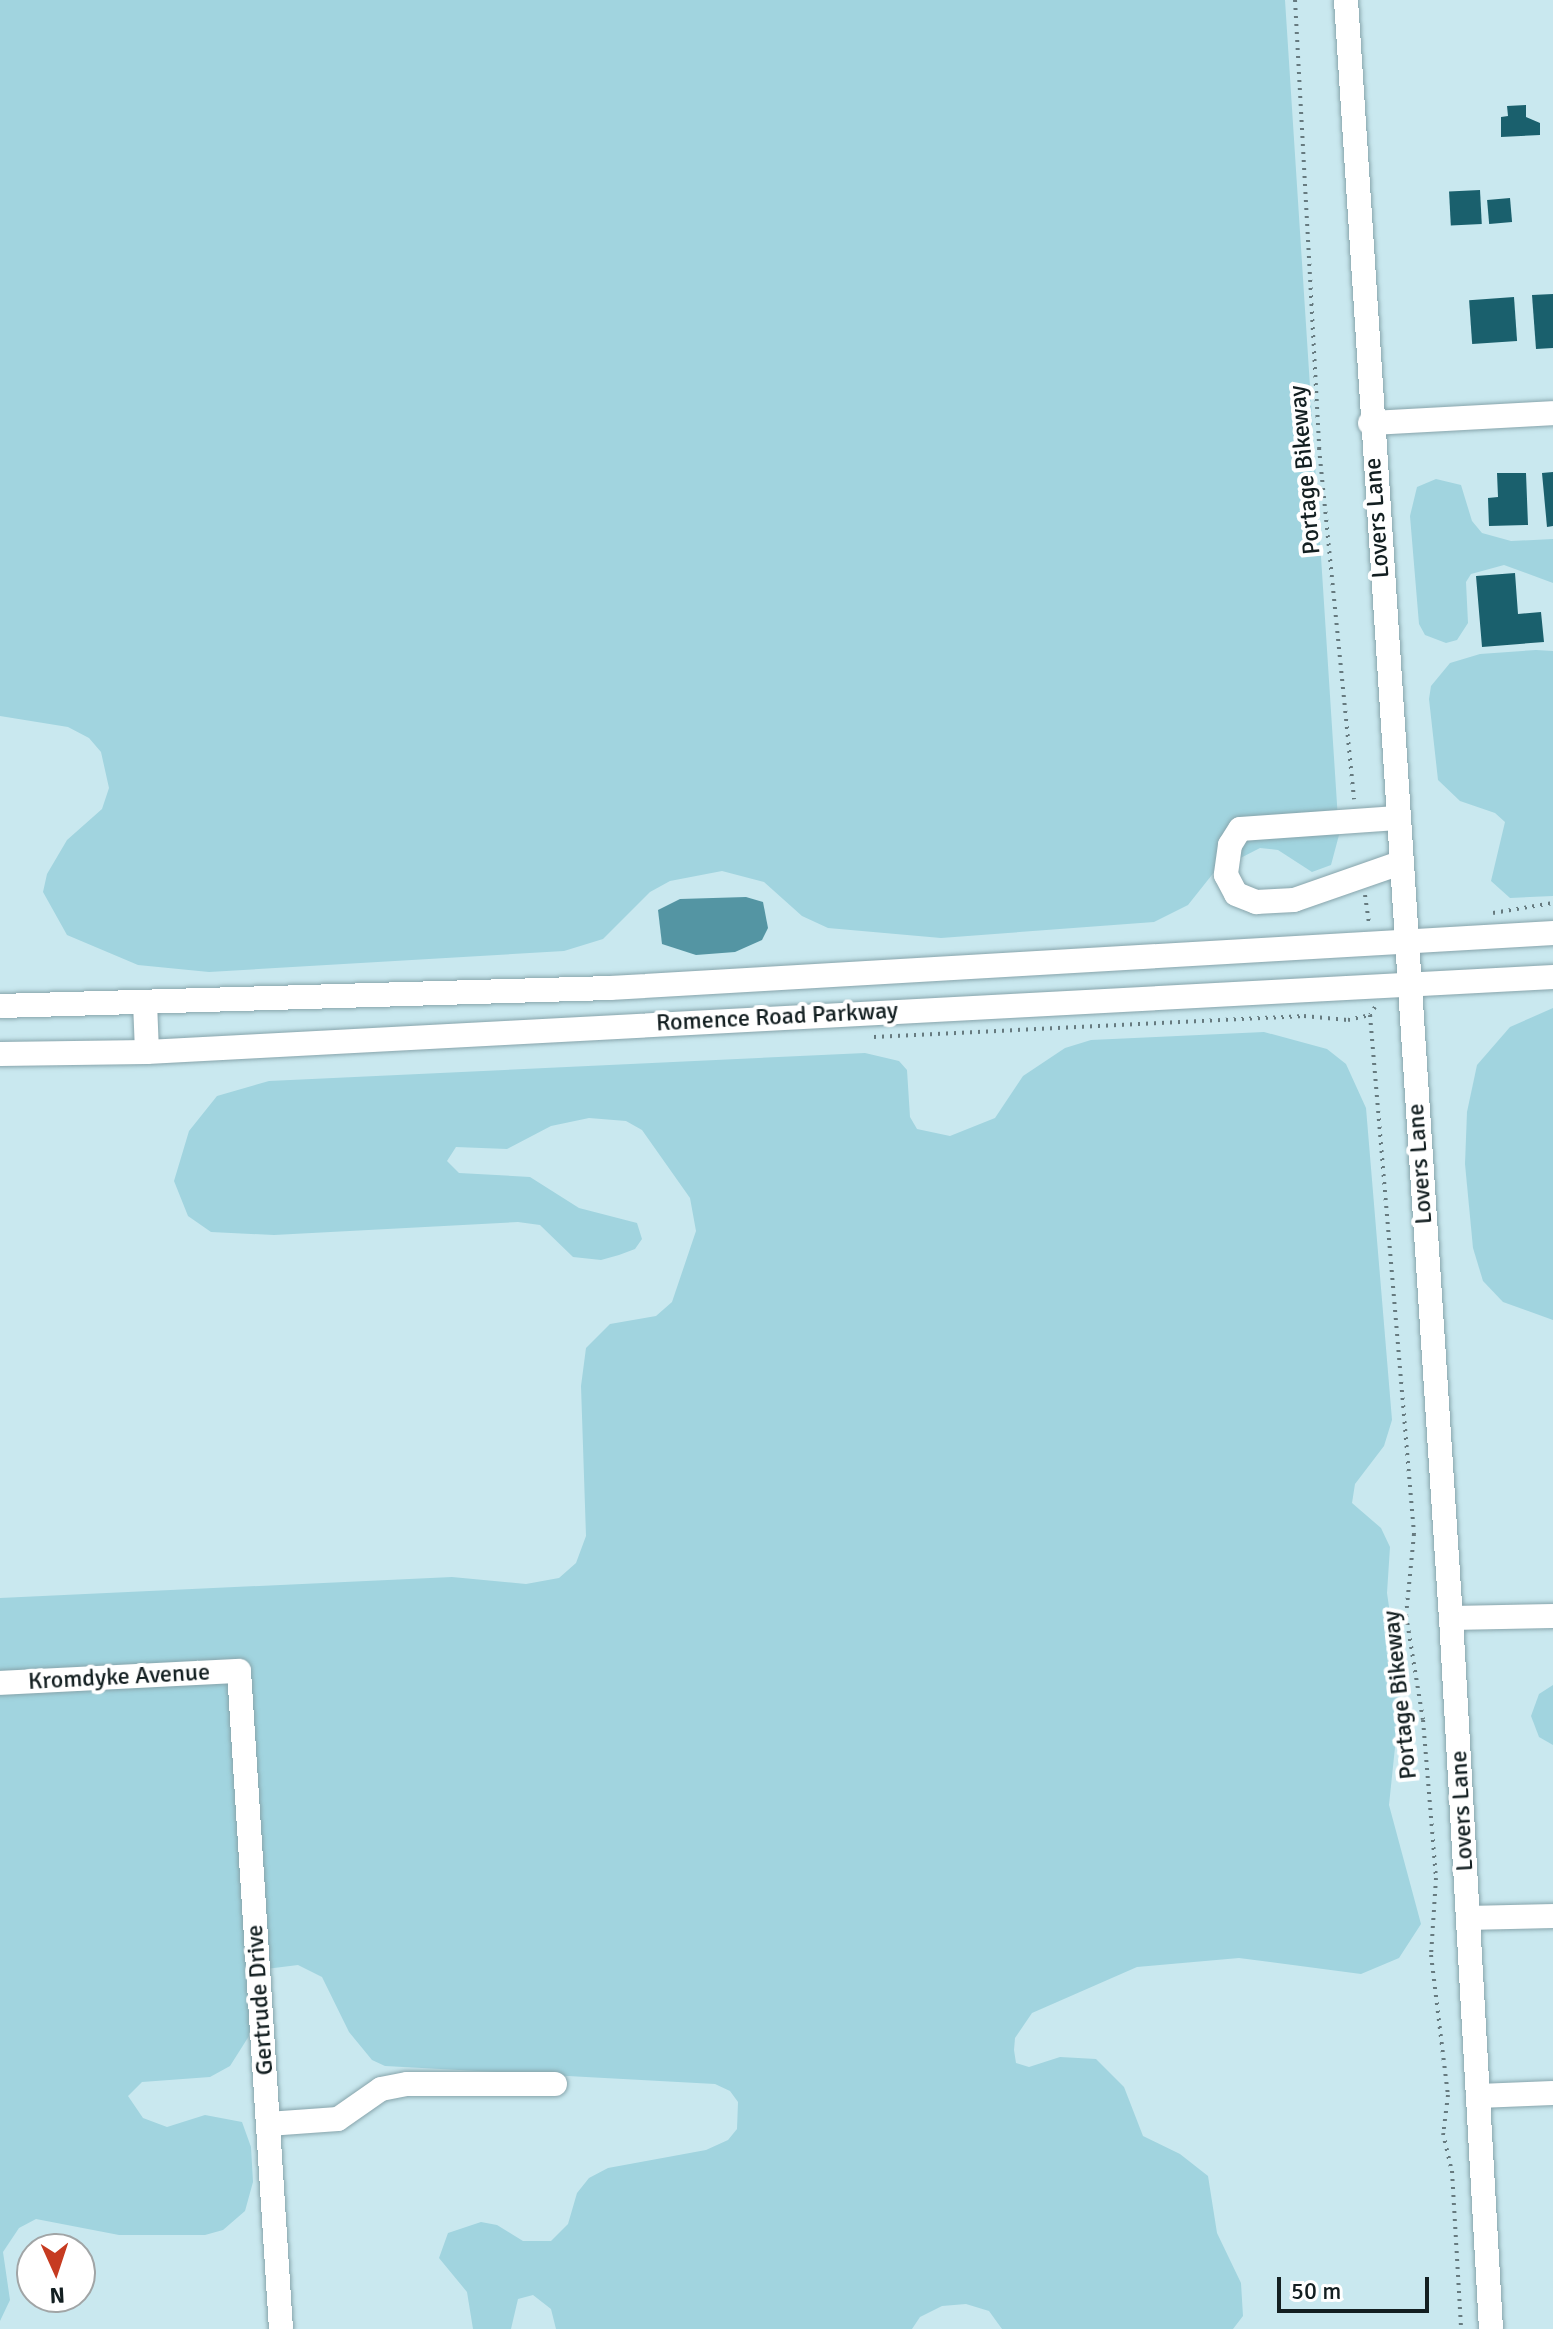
<!DOCTYPE html>
<html>
<head>
<meta charset="utf-8">
<style>
	body { margin:0 }
	#map { position:relative; width:1553px; height:2329px; overflow:hidden; background:#c9e8ef; font-family:Signika,sans-serif }
	div>[style] { position:absolute }
	.green>* { inset:0; background:#a1d4df }
	.water>* { inset:0; background:#5495a3 }
	.building>* { inset:0; background:#1a606d; transform-origin:0 0 }
	.path>* { height:4px; margin-top:-2px; transform-origin:0; background:repeating-linear-gradient(90deg,#667a7f 0 2px,transparent 0 8px) }
	.roads { filter:drop-shadow(0 0 2px #87a4ab) drop-shadow(0 0 2px #87a4ab) }
	.minor>* { height:24px; margin:-12px; padding:0 12px; transform-origin:12px; border-radius:12px; background:#fff }
	span { translate:-50% -50%; white-space:nowrap; text-align:center; line-height:1.15; -webkit-text-stroke:8px #fff; paint-order:stroke }
	.street-label { font-size:24px; color:#131f21 }
	.north { position:absolute; left:16px; top:2233px; width:80px; height:80px; box-sizing:border-box; background:#fff; border:2px solid #a1a5a6; border-radius:50%; rotate:177deg; font-size:22px; font-weight:700; line-height:32px; text-align:center; color:#131f21 }
	.north::after { content:''; display:block; margin:auto; width:28px; height:36px; background:#c63b21; clip-path:polygon(50% 0,100% 100%,50% 72%,0 100%) }
	.scale { position:absolute; left:1277px; top:2277px; width:152px; height:36px; box-sizing:border-box; border:4px solid #131f21; border-top:0; padding-left:10px; font-size:24px; line-height:28px; white-space:nowrap; color:#131f21; -webkit-text-stroke:6px #fff; paint-order:stroke }
</style>
</head>
<body>
<div id="map">
	<div class="green">
		<i style="clip-path:polygon(0 0,1285px 0,1339px 835px,1331px 865px,1312px 872px,1278px 850px,1260px 848px,1215px 871px,1188px 905px,1154px 922px,941px 938px,828px 928px,802px 916px,764px 882px,722px 871px,670px 881px,650px 892px,603px 939px,564px 951px,209px 972px,138px 965px,67px 935px,43px 892px,47px 874px,67px 840px,102px 809px,109px 788px,101px 752px,89px 738px,68px 727px,0 716px)"></i>
		<i style="clip-path:polygon(1436px 479px,1461px 485px,1472px 521px,1482px 533px,1511px 541px,1553px 539px,1553px 583px,1504px 565px,1471px 574px,1466px 582px,1468px 623px,1457px 640px,1446px 643px,1425px 635px,1419px 624px,1410px 516px,1417px 487px)"></i>
		<i style="clip-path:polygon(1536px 650px,1553px 651px,1553px 896px,1510px 898px,1491px 881px,1505px 822px,1495px 813px,1460px 801px,1438px 780px,1429px 699px,1431px 686px,1450px 663px,1480px 654px)"></i>
		<i style="clip-path:polygon(1553px 1008px,1553px 1320px,1503px 1302px,1483px 1281px,1473px 1248px,1465px 1164px,1467px 1112px,1477px 1065px,1510px 1027px)"></i>
		<i style="clip-path:polygon(1264px 1032px,1327px 1049px,1346px 1064px,1366px 1108px,1392px 1420px,1384px 1446px,1355px 1484px,1352px 1503px,1381px 1528px,1390px 1547px,1387px 1593px,1401px 1690px,1389px 1805px,1421px 1924px,1399px 1958px,1361px 1974px,1239px 1958px,1137px 1967px,1032px 2013px,1015px 2038px,1014px 2050px,1016px 2063px,1029px 2067px,1060px 2057px,1096px 2059px,1124px 2087px,1143px 2136px,1180px 2154px,1208px 2176px,1217px 2233px,1241px 2283px,1243px 2316px,1233px 2329px,1002px 2329px,989px 2311px,966px 2304px,942px 2306px,920px 2317px,912px 2329px,556px 2329px,551px 2309px,533px 2295px,518px 2299px,511px 2329px,473px 2329px,467px 2292px,439px 2258px,448px 2233px,481px 2222px,497px 2225px,523px 2241px,551px 2241px,568px 2224px,577px 2193px,589px 2178px,608px 2168px,706px 2150px,728px 2140px,737px 2129px,738px 2102px,730px 2091px,715px 2084px,385px 2066px,372px 2060px,349px 2032px,322px 1977px,298px 1965px,266px 1969px,249px 2036px,230px 2066px,210px 2077px,142px 2082px,128px 2096px,143px 2118px,167px 2127px,205px 2115px,242px 2122px,251px 2147px,253px 2182px,245px 2211px,223px 2230px,205px 2235px,119px 2235px,36px 2219px,19px 2228px,3px 2252px,10px 2300px,0 2321px,0 1598px,452px 1577px,526px 1584px,559px 1578px,576px 1563px,586px 1536px,581px 1386px,586px 1348px,610px 1324px,656px 1316px,672px 1302px,696px 1231px,690px 1198px,642px 1130px,626px 1121px,589px 1118px,551px 1126px,507px 1149px,456px 1147px,447px 1161px,459px 1173px,530px 1177px,579px 1208px,637px 1223px,642px 1239px,635px 1249px,619px 1255px,601px 1260px,573px 1257px,540px 1225px,518px 1222px,274px 1235px,211px 1232px,188px 1216px,174px 1181px,189px 1131px,217px 1096px,269px 1081px,865px 1053px,899px 1061px,907px 1070px,910px 1117px,917px 1129px,950px 1136px,995px 1118px,1023px 1076px,1065px 1048px,1091px 1040px)"></i>
		<i style="clip-path:polygon(1553px 1685px,1553px 1745px,1539px 1737px,1531px 1716px,1539px 1694px)"></i>
	</div>
	<div class="water">
		<i style="clip-path:polygon(746px 897px,763px 902px,768px 928px,762px 940px,735px 952px,696px 955px,662px 944px,658px 910px,680px 899px)"></i>
	</div>
	<div class="building">
		<i style="clip-path:polygon(1526px 105px,1526px 117px,1540px 123px,1540px 135px,1501px 137px,1501px 117px,1508px 116px,1507px 106px)"></i>
		<i style="left:1480px;top:190px;width:34px;height:31px;rotate:87deg"></i>
		<i style="left:1510px;top:198px;width:24px;height:23px;rotate:85deg"></i>
		<i style="clip-path:polygon(1553px 294px,1553px 348px,1536px 349px,1532px 295px)"></i>
		<i style="left:1514px;top:297px;width:44px;height:45px;rotate:86deg"></i>
		<i style="clip-path:polygon(1553px 472px,1553px 526px,1547px 527px,1542px 473px)"></i>
		<i style="clip-path:polygon(1497px 473px,1526px 473px,1528px 525px,1489px 526px,1488px 498px,1498px 497px)"></i>
		<i style="clip-path:polygon(1515px 573px,1518px 614px,1541px 612px,1544px 642px,1482px 647px,1476px 576px)"></i>
	</div>
	<div class="path">
		<i style="left:1295px;top:0;width:449px;rotate:86.9deg"></i>
		<i style="left:1319px;top:448px;width:353px;rotate:84.3deg"></i>
		<i style="left:1365px;top:895px;width:27px;rotate:82deg"></i>
		<i style="left:1493px;top:913px;width:61px;rotate:-9.5deg"></i>
		<i style="left:1375px;top:1007px;width:9px;rotate:122deg"></i>
		<i style="left:1370px;top:1015px;width:521px;rotate:85.15deg"></i>
		<i style="left:1414px;top:1534px;width:81px;rotate:95.6deg"></i>
		<i style="left:1406px;top:1615px;width:106px;rotate:80.8deg"></i>
		<i style="left:1423px;top:1720px;width:159px;rotate:85.3deg"></i>
		<i style="left:1436px;top:1878px;width:77px;rotate:93.7deg"></i>
		<i style="left:1431px;top:1955px;width:141px;rotate:83.1deg"></i>
		<i style="left:1448px;top:2095px;width:38px;rotate:97deg"></i>
		<i style="left:1443px;top:2133px;width:39px;rotate:77deg"></i>
		<i style="left:1452px;top:2171px;width:158px;rotate:86.7deg"></i>
		<i style="left:874px;top:1037px;width:431px;rotate:-2.8deg"></i>
		<i style="left:1304px;top:1016px;width:44px;rotate:5.2deg"></i>
		<i style="left:1348px;top:1020px;width:23px;rotate:-13deg"></i>
	</div>
	<div class="roads">
		<div class="minor">
			<i style="left:1346px;top:0;width:1621px;rotate:86.29deg"></i>
			<i style="left:1451px;top:1618px;width:712px;rotate:86.78deg"></i>
			<i style="left:1370px;top:423px;width:183px;rotate:-3.1deg"></i>
			<i style="left:1397px;top:818px;width:157px;rotate:176deg"></i>
			<i style="left:1240px;top:829px;width:19px;rotate:122deg"></i>
			<i style="left:1230px;top:845px;width:30px;rotate:98deg"></i>
			<i style="left:1226px;top:875px;width:21px;rotate:62deg"></i>
			<i style="left:1236px;top:894px;width:22px;rotate:22deg"></i>
			<i style="left:1256px;top:902px;width:38px;rotate:-3deg"></i>
			<i style="left:1294px;top:900px;width:112px;rotate:-19.2deg"></i>
			<i style="left:145px;top:1002px;width:50px;rotate:87.7deg"></i>
			<i style="left:0;top:1006px;width:610px;rotate:-1.69deg"></i>
			<i style="left:610px;top:988px;width:945px;rotate:-3.34deg"></i>
			<i style="left:0;top:1054px;width:147px;rotate:-0.8deg"></i>
			<i style="left:147px;top:1052px;width:1408px;rotate:-3.05deg"></i>
			<i style="left:1451px;top:1618px;width:102px;rotate:-1.1deg"></i>
			<i style="left:0;top:1683px;width:239px;rotate:-2.9deg"></i>
			<i style="left:239px;top:1671px;width:659px;rotate:86.35deg"></i>
			<i style="left:1468px;top:1918px;width:85px;rotate:-1.3deg"></i>
			<i style="left:1478px;top:2096px;width:75px;rotate:-2.3deg"></i>
			<i style="left:268px;top:2124px;width:70px;rotate:-4.1deg"></i>
			<i style="left:338px;top:2119px;width:52px;rotate:-34.9deg"></i>
			<i style="left:381px;top:2089px;width:26px;rotate:-11deg"></i>
			<i style="left:407px;top:2084px;width:148px"></i>
		</div>
	</div>
	<div class="street-label">
		<span style="left:1305px;top:470px;rotate:-95deg">Portage Bikeway</span>
		<span style="left:1377px;top:518px;rotate:-94deg">Lovers Lane</span>
		<span style="left:777px;top:1017px;rotate:-3deg">Romence Road Parkway</span>
		<span style="left:1420px;top:1164px;rotate:-94deg">Lovers Lane</span>
		<span style="left:119px;top:1677px;rotate:-3deg">Kromdyke Avenue</span>
		<span style="left:1400px;top:1695px;rotate:-96deg">Portage Bikeway</span>
		<span style="left:1462px;top:1811px;rotate:-93deg">Lovers Lane</span>
		<span style="left:260px;top:2000px;rotate:-94deg">Gertrude Drive</span>
	</div>
	<div class="north">N</div>
	<div class="scale">50 m</div>
</div>
</body>
</html>
